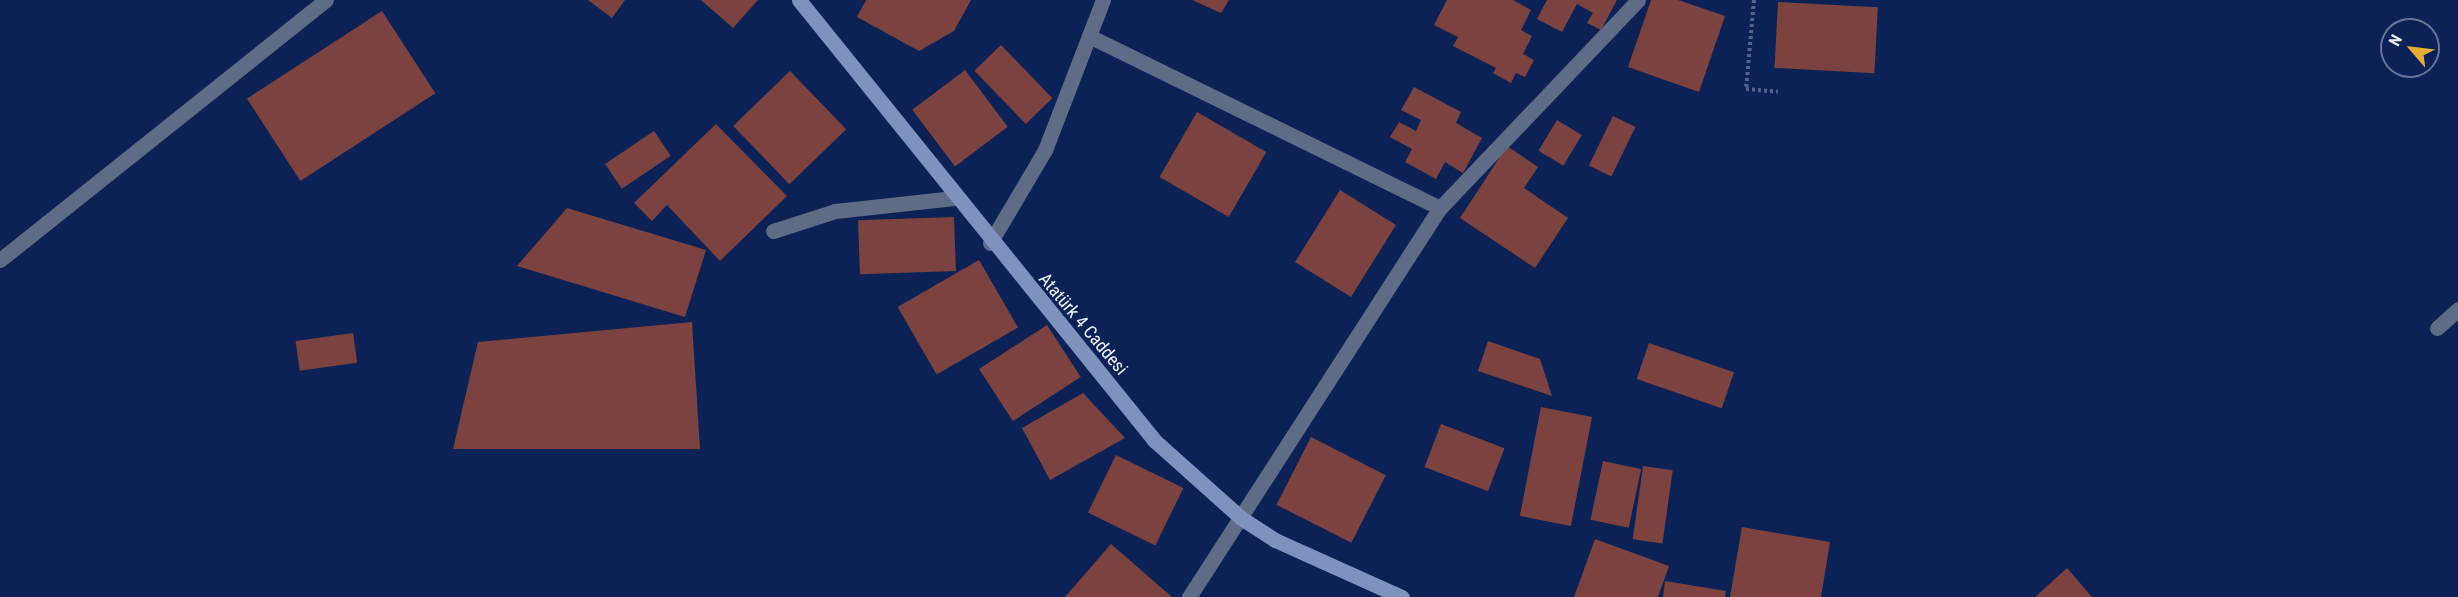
<!DOCTYPE html>
<html>
<head>
<meta charset="utf-8">
<style>
	body { margin:0 }
	#map { position:relative; width:2458px; height:597px; overflow:hidden; background:#0c2256; font-family:"Roboto Condensed",sans-serif }
	div>[style] { position:absolute }
	.building>* { inset:0; background:#7c423f; transform-origin:0 0 }
	.path>* { height:4px; margin-top:-2px; transform-origin:0; background:repeating-linear-gradient(90deg,#536389 0 3px,transparent 0 6px) }
	.street>* { height:15px; margin:-7.5px; padding:0 7.5px; transform-origin:7.5px; border-radius:7.5px; background:#5e6c85 }
	.secondary>* { height:15px; margin:-7.5px; padding:0 7.5px; transform-origin:7.5px; border-radius:7.5px; background:#7d92bc }
	span { translate:-50% -50%; white-space:nowrap; text-align:center; line-height:1.15; -webkit-text-stroke:6px #0c2256; paint-order:stroke }
	.street-label { font-size:18px; color:#eff2f9 }
	.north { position:absolute; left:2380px; top:18px; width:60px; height:60px; box-sizing:border-box; background:#0c2256; border:2px solid #677597; border-radius:50%; rotate:298deg; font-size:16px; font-weight:700; line-height:24px; text-align:center; color:#eff2f9 }
	.north::after { content:''; display:block; margin:auto; width:21px; height:27px; background:#e3ae34; clip-path:polygon(50% 0,100% 100%,50% 72%,0 100%) }
</style>
</head>
<body>
<div id="map">
	<div class="building">
		<i style="clip-path:polygon(588px 0,625px 0,612px 18px)"></i>
		<i style="clip-path:polygon(701px 0,758px 0,733px 28px)"></i>
		<i style="clip-path:polygon(866px 0,971px 0,954px 31px,919px 51px,857px 17px)"></i>
		<i style="clip-path:polygon(1192px 0,1229px 0,1221px 13px)"></i>
		<i style="clip-path:polygon(1447px 0,1513px 0,1531px 10px,1521px 30px,1532px 36px,1523px 54px,1534px 60px,1525px 77px,1516px 73px,1511px 83px,1493px 73px,1496px 68px,1453px 46px,1458px 37px,1434px 25px)"></i>
		<i style="clip-path:polygon(1547px 0,1617px 0,1601px 30px,1587px 23px,1593px 13px,1577px 4px,1562px 32px,1537px 19px)"></i>
		<i style="clip-path:polygon(1651px 0,1678px 0,1725px 16px,1699px 92px,1628px 67px)"></i>
		<i style="left:1778px;top:2px;width:100px;height:66px;rotate:3deg"></i>
		<i style="left:382px;top:11px;width:98px;height:161px;rotate:57deg"></i>
		<i style="left:1001px;top:45px;width:74px;height:37px;rotate:46deg"></i>
		<i style="left:965px;top:70px;width:71px;height:66px;rotate:53deg"></i>
		<i style="left:790px;top:71px;width:81px;height:79px;rotate:46deg"></i>
		<i style="clip-path:polygon(1414px 87px,1461px 112px,1456px 123px,1482px 138px,1463px 173px,1445px 162px,1436px 179px,1405px 162px,1412px 149px,1390px 137px,1399px 122px,1416px 131px,1421px 120px,1401px 110px)"></i>
		<i style="left:1197px;top:112px;width:80px;height:75px;rotate:30deg"></i>
		<i style="left:1613px;top:116px;width:25px;height:55px;rotate:26deg"></i>
		<i style="left:1557px;top:120px;width:29px;height:36px;rotate:31deg"></i>
		<i style="clip-path:polygon(716px 124px,787px 196px,720px 261px,667px 205px,652px 221px,634px 203px)"></i>
		<i style="left:654px;top:131px;width:30px;height:59px;rotate:56deg"></i>
		<i style="clip-path:polygon(1507px 146px,1538px 167px,1524px 188px,1568px 218px,1535px 268px,1460px 218px)"></i>
		<i style="left:1340px;top:190px;width:66px;height:85px;rotate:32deg"></i>
		<i style="clip-path:polygon(567px 208px,706px 250px,685px 317px,517px 266px)"></i>
		<i style="left:954px;top:217px;width:54px;height:96px;rotate:88deg"></i>
		<i style="left:979px;top:260px;width:78px;height:94px;rotate:60deg"></i>
		<i style="clip-path:polygon(692px 322px,700px 449px,453px 449px,478px 342px)"></i>
		<i style="left:1047px;top:325px;width:62px;height:81px;rotate:57deg"></i>
		<i style="left:353px;top:333px;width:30px;height:58px;rotate:82deg"></i>
		<i style="clip-path:polygon(1488px 341px,1540px 359px,1552px 396px,1478px 371px)"></i>
		<i style="left:1649px;top:343px;width:90px;height:38px;rotate:19deg"></i>
		<i style="clip-path:polygon(1083px 393px,1125px 438px,1050px 480px,1022px 428px)"></i>
		<i style="left:1541px;top:407px;width:52px;height:111px;rotate:11deg"></i>
		<i style="left:1441px;top:424px;width:68px;height:46px;rotate:21deg"></i>
		<i style="left:1311px;top:437px;width:84px;height:76px;rotate:27deg"></i>
		<i style="left:1116px;top:455px;width:75px;height:64px;rotate:26deg"></i>
		<i style="left:1603px;top:461px;width:39px;height:60px;rotate:12deg"></i>
		<i style="left:1643px;top:466px;width:30px;height:74px;rotate:8deg"></i>
		<i style="clip-path:polygon(1742px 527px,1830px 542px,1821px 597px,1730px 597px)"></i>
		<i style="clip-path:polygon(1595px 539px,1669px 566px,1658px 597px,1574px 597px)"></i>
		<i style="clip-path:polygon(1111px 544px,1172px 597px,1065px 597px)"></i>
		<i style="clip-path:polygon(2067px 568px,2092px 597px,2035px 597px)"></i>
		<i style="clip-path:polygon(1665px 581px,1726px 591px,1725px 597px,1663px 597px)"></i>
	</div>
	<div class="path">
		<i style="left:1754px;top:0;width:89px;rotate:95.1deg"></i>
		<i style="left:1746px;top:89px;width:32px;rotate:5deg"></i>
	</div>
	<div class="street">
		<i style="left:1089px;top:36px;width:391px;rotate:26.1deg"></i>
		<i style="left:773px;top:231px;width:65px;rotate:-17.9deg"></i>
		<i style="left:835px;top:211px;width:120px;rotate:-6.2deg"></i>
		<i style="left:990px;top:243px;width:108px;rotate:-59.4deg"></i>
		<i style="left:1045px;top:150px;width:161px;rotate:-68.9deg"></i>
		<i style="left:0;top:260px;width:417px;rotate:-38.6deg"></i>
		<i style="left:2437px;top:328px;width:28px;rotate:-42deg"></i>
		<i style="left:1189px;top:597px;width:463px;rotate:-57.2deg"></i>
		<i style="left:1440px;top:208px;width:287px;rotate:-46.4deg"></i>
	</div>
	<div class="secondary">
		<i style="left:799px;top:0;width:567px;rotate:51.09deg"></i>
		<i style="left:1155px;top:441px;width:115px;rotate:41.8deg"></i>
		<i style="left:1241px;top:518px;width:40px;rotate:32.9deg"></i>
		<i style="left:1275px;top:540px;width:139px;rotate:24.2deg"></i>
	</div>
	<div class="street-label">
		<span style="left:1083px;top:324px;rotate:50deg">Atatürk 4 Caddesi</span>
	</div>
	<div class="north">N</div>
</div>
</body>
</html>
